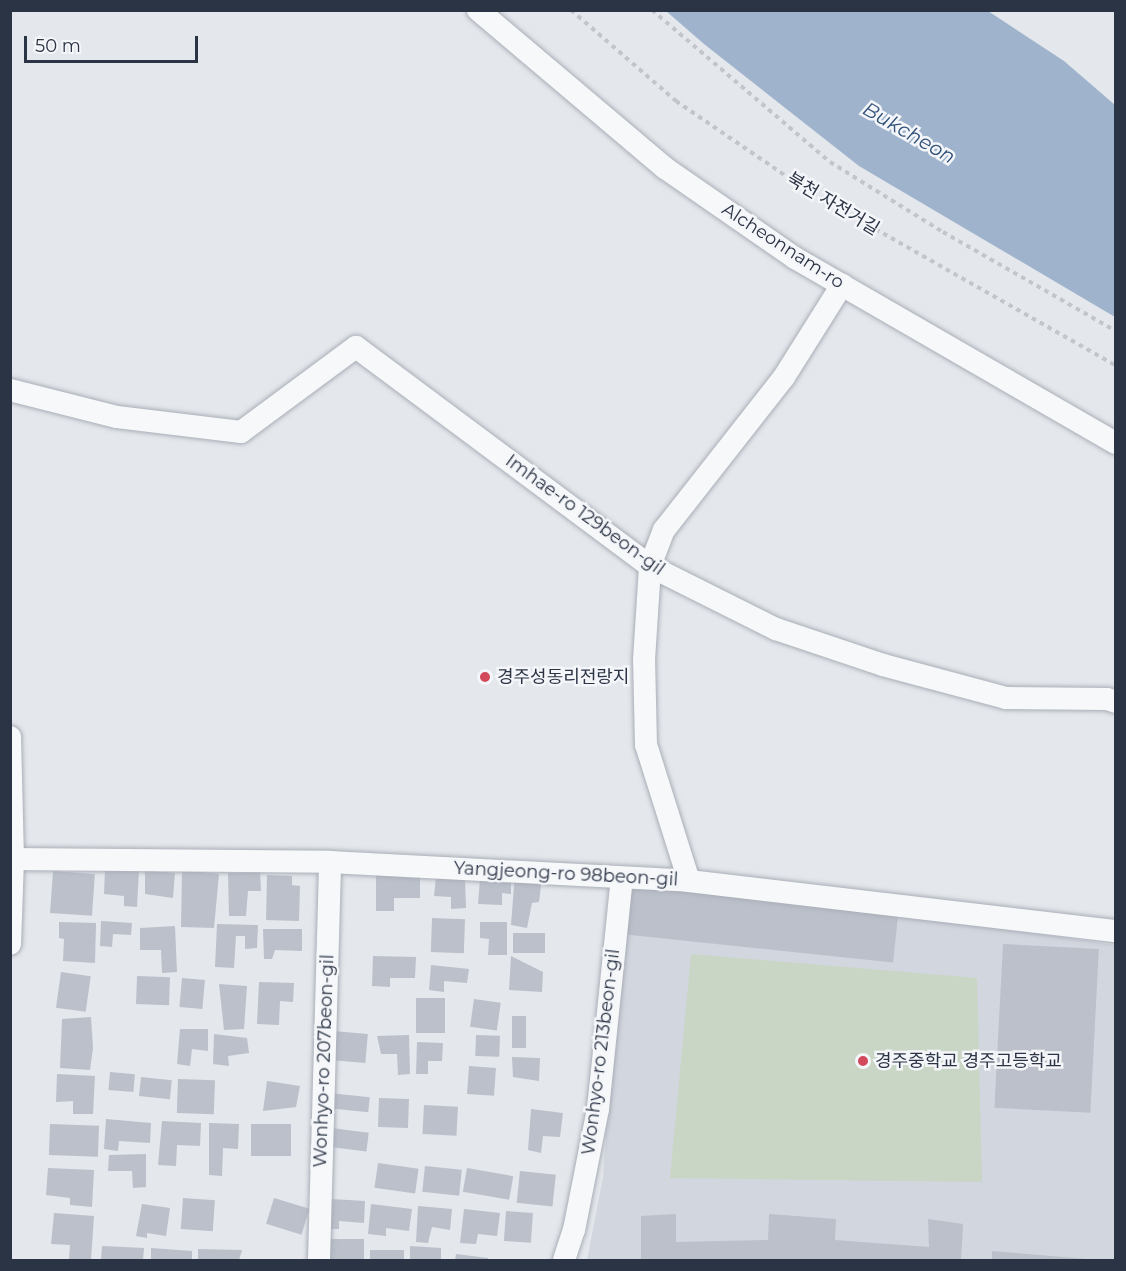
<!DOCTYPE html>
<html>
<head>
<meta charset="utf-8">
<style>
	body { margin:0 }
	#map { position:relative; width:1126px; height:1271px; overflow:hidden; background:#e4e7ec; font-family:Montserrat,"Noto Sans KR",sans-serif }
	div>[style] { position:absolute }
	.built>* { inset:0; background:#d2d6de }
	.green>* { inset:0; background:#c9d6c5 }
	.water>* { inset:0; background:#9fb4cc }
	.building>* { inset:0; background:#bbc0ca; transform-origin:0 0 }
	.path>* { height:4px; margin-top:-2px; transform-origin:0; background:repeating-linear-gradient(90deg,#c2c5cb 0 4.5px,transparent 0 9px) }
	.roads { filter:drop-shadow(0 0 2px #a9aeb7) drop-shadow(0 0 2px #a9aeb7) }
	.minor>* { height:22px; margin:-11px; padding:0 11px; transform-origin:11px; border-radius:11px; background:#f7f8fa }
	.dots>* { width:16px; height:16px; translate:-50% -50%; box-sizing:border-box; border:3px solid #f4f6f9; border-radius:50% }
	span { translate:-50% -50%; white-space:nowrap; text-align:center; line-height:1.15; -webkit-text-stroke:5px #f4f6f9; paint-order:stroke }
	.street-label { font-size:18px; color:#2b3445 }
	.poi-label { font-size:18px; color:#2b3445 }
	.left { translate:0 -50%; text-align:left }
	.water-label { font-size:20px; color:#34527a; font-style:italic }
	.frame { position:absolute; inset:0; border:12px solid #2b3445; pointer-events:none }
	.scale { position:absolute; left:24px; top:36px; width:174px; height:27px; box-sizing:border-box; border:3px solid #2b3445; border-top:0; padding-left:8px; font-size:18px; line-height:21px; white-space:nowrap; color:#2b3445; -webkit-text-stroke:4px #f4f6f9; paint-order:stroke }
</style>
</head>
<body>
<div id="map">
	<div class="built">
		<i style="clip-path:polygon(622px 878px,709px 885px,1115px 945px,1115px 1260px,587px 1260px,603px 1177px)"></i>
	</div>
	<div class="green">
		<i style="clip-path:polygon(691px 954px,977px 978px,982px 1182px,670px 1178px)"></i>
	</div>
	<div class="water">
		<i style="clip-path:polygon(666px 11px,988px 11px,1064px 61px,1115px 105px,1115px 317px,859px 166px,704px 44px)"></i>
	</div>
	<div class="building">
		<i style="clip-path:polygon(105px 869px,139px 870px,137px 907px,124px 906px,124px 896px,104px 894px)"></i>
		<i style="clip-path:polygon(145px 870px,175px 873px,173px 898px,145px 894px)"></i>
		<i style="clip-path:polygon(182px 870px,219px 874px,214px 928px,181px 927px)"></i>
		<i style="left:53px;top:871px;width:42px;height:42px;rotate:4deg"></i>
		<i style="clip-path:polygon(260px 872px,261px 891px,248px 891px,246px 916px,229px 916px,228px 873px)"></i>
		<i style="clip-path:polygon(515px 873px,542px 877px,539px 902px,532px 903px,527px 928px,511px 925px)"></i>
		<i style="clip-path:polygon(267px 875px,292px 876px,292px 885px,300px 886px,299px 921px,266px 920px)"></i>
		<i style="clip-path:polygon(376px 875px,420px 876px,420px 898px,394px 898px,394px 911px,376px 911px)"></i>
		<i style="clip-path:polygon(436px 877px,465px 878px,466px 908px,451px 909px,451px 897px,434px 896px)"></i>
		<i style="clip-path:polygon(480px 879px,511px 881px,511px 894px,502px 893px,502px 905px,478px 904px)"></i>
		<i style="left:624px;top:882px;width:276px;height:52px;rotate:6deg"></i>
		<i style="left:432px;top:918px;width:33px;height:34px;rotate:2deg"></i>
		<i style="clip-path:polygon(101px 921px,132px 923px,131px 935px,113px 934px,112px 947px,100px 946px)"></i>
		<i style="clip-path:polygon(59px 922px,96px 923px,95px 963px,63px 961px,64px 939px,59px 938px)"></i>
		<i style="clip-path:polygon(480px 922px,507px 922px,507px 955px,488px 955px,489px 939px,480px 938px)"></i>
		<i style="clip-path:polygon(217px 924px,258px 925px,257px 948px,245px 949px,245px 936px,236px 936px,234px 968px,215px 967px)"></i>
		<i style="clip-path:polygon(175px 926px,177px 972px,162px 973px,161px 950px,140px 950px,140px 928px)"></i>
		<i style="clip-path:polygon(263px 929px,302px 929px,302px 951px,275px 950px,272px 959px,264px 959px)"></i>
		<i style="left:513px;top:933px;width:32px;height:20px"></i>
		<i style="left:1003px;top:944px;width:96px;height:164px;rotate:3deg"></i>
		<i style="clip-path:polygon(373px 956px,416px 957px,415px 978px,390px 978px,390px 987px,372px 986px)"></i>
		<i style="clip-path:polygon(511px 956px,543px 972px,542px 992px,509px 990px)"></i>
		<i style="clip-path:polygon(431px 965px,469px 969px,467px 983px,444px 981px,444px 992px,429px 990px)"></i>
		<i style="left:61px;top:972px;width:30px;height:36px;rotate:8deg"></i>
		<i style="left:137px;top:976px;width:33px;height:28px;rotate:2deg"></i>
		<i style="left:182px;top:978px;width:23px;height:29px;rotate:5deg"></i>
		<i style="clip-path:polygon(259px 982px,294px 983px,293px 1002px,280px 1001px,279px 1025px,257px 1024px)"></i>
		<i style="clip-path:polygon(219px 984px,247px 986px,244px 1029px,224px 1030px)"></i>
		<i style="left:416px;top:998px;width:29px;height:35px"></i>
		<i style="left:474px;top:999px;width:27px;height:28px;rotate:8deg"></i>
		<i style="left:512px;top:1016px;width:14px;height:32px"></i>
		<i style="clip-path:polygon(91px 1017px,93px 1048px,90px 1070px,60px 1068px,62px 1019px)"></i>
		<i style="clip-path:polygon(180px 1029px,208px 1029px,208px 1051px,192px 1049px,190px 1066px,177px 1064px)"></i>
		<i style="left:333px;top:1031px;width:35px;height:29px;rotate:5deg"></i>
		<i style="clip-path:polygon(214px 1034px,247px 1038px,249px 1053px,228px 1056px,229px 1066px,213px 1064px)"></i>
		<i style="clip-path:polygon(409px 1035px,410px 1074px,398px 1075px,397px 1054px,381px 1054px,377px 1036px)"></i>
		<i style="left:476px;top:1035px;width:24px;height:21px;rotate:2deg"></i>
		<i style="clip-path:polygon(417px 1042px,443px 1043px,442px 1061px,428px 1061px,428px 1074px,416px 1074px)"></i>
		<i style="clip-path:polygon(512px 1057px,540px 1058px,539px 1081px,513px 1077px)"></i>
		<i style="left:469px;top:1066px;width:27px;height:28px;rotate:4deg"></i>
		<i style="left:110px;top:1072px;width:25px;height:18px;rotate:5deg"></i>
		<i style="clip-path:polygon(57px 1074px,95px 1076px,93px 1114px,73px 1114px,73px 1101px,56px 1102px)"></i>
		<i style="left:141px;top:1077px;width:31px;height:19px;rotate:6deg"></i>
		<i style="left:178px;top:1079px;width:37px;height:34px;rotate:2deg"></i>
		<i style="clip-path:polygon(267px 1081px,300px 1086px,296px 1107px,263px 1111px)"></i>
		<i style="left:329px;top:1093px;width:41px;height:15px;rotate:6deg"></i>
		<i style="left:379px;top:1098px;width:30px;height:29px;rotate:2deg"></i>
		<i style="left:424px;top:1105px;width:34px;height:29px;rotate:3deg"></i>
		<i style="clip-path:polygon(531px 1109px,563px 1113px,560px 1137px,543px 1136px,541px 1153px,528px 1150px)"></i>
		<i style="clip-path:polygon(106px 1119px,151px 1123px,150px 1143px,119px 1141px,118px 1151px,104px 1149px)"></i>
		<i style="clip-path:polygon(162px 1121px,201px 1123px,200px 1146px,177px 1145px,176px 1166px,158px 1165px)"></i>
		<i style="clip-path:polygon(209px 1123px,239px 1124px,238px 1149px,223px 1148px,222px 1176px,209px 1175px)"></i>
		<i style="left:50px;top:1124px;width:49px;height:31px;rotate:2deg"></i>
		<i style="left:251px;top:1124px;width:40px;height:32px"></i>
		<i style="left:331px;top:1128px;width:38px;height:19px;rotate:7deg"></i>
		<i style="clip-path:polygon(146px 1154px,146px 1187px,133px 1188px,132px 1171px,108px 1171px,109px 1155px)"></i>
		<i style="left:378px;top:1163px;width:41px;height:25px;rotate:8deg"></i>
		<i style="left:425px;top:1166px;width:37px;height:26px;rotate:6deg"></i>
		<i style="clip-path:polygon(48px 1168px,94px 1170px,92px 1207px,70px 1205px,70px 1198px,46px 1195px)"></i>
		<i style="left:467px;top:1168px;width:47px;height:24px;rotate:10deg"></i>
		<i style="left:520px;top:1171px;width:36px;height:32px;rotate:6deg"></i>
		<i style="left:183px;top:1198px;width:32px;height:31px;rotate:4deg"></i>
		<i style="left:274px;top:1198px;width:37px;height:27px;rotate:17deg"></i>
		<i style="clip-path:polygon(331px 1199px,365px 1201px,364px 1223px,339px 1221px,339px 1229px,328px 1229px)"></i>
		<i style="clip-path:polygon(142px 1204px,170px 1208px,166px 1236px,147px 1233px,147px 1238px,136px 1236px)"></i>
		<i style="clip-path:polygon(371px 1204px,412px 1209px,409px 1231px,386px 1228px,386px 1236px,368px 1234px)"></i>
		<i style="clip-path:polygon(418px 1206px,452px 1209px,450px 1230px,432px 1227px,428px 1243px,416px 1242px)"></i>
		<i style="clip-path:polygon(464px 1209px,500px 1213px,497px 1236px,478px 1234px,476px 1244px,460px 1243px)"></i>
		<i style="left:506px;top:1211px;width:27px;height:30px;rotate:4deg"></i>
		<i style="clip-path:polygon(54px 1213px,94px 1216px,91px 1260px,69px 1260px,70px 1245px,51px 1244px)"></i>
		<i style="clip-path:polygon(676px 1214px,676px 1242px,768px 1240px,769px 1214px,836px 1219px,835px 1240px,929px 1247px,928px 1219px,963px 1224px,961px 1260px,641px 1260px,641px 1216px)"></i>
		<i style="left:326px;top:1239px;width:38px;height:21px"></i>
		<i style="clip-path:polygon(102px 1246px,144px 1248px,143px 1260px,101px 1260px)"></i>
		<i style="clip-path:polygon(410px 1246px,441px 1248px,441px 1260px,410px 1260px)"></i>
		<i style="clip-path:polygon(151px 1248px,192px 1251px,192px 1260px,151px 1260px)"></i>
		<i style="clip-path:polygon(198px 1249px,242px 1250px,239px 1260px,198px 1260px)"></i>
		<i style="left:370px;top:1250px;width:34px;height:10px"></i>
		<i style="clip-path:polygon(992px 1251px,1087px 1259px,1087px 1260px,992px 1260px)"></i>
		<i style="clip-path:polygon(456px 1254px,488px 1258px,488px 1260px,455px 1260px)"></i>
	</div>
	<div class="path">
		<i style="left:571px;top:10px;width:139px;rotate:40.9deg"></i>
		<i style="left:676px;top:101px;width:156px;rotate:34.3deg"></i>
		<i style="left:805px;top:189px;width:358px;rotate:29.6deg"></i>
		<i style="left:652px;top:10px;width:234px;rotate:40.5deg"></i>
		<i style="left:830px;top:162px;width:133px;rotate:31.8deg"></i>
		<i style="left:943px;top:232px;width:199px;rotate:29.8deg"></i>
	</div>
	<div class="roads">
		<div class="minor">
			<i style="left:478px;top:10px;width:245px;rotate:40.2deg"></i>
			<i style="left:665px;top:168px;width:158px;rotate:34.7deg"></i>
			<i style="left:795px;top:258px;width:370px;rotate:30deg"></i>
			<i style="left:10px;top:390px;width:110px;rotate:14.2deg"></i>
			<i style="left:117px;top:417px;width:125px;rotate:6.9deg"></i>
			<i style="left:241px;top:432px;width:143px;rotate:-36.5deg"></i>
			<i style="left:356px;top:347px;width:367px;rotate:36.7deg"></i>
			<i style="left:650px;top:566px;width:141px;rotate:26.6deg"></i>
			<i style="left:776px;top:629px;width:113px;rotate:18.6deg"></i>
			<i style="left:883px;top:665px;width:127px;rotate:15deg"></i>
			<i style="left:1006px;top:698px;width:101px;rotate:0.6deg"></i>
			<i style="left:1107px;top:699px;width:9px;rotate:18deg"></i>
			<i style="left:10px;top:737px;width:122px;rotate:88.6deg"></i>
			<i style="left:13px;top:859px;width:85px;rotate:92deg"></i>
			<i style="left:10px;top:859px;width:320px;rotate:0.5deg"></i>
			<i style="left:330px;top:862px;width:360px;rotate:3deg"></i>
			<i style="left:689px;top:881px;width:430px;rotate:6.7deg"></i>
			<i style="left:689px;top:881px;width:143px;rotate:-107.5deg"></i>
			<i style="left:646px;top:745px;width:85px;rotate:-91.3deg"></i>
			<i style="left:644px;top:660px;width:94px;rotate:-86.3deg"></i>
			<i style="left:650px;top:566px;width:39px;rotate:-69deg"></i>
			<i style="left:664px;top:530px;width:194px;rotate:-51.9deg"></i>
			<i style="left:784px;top:377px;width:109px;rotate:-57.8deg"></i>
			<i style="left:319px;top:1260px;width:398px;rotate:-88.4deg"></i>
			<i style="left:564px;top:1260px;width:32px;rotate:-72deg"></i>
			<i style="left:574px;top:1230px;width:123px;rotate:-78.8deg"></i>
			<i style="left:598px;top:1109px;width:232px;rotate:-84.1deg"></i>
		</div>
	</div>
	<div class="dots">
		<i style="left:485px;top:677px;background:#d1495b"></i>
		<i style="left:863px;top:1061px;background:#d1495b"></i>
	</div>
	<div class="street-label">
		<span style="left:833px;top:204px;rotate:31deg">북천 자전거길</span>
		<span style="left:783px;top:246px;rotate:33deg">Alcheonnam-ro</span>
		<span style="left:585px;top:515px;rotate:36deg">Imhae-ro 129beon-gil</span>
		<span style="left:566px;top:874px;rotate:3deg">Yangjeong-ro 98beon-gil</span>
		<span style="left:601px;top:1052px;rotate:-83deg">Wonhyo-ro 213beon-gil</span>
		<span style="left:324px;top:1061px;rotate:-88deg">Wonhyo-ro 207beon-gil</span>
	</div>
	<div class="poi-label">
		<span class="left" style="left:497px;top:677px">경주성동리전랑지</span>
		<span class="left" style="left:875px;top:1061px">경주중학교 경주고등학교</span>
	</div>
	<div class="water-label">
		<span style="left:909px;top:133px;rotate:30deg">Bukcheon</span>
	</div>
	<div class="frame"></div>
	<div class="scale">50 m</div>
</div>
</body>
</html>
